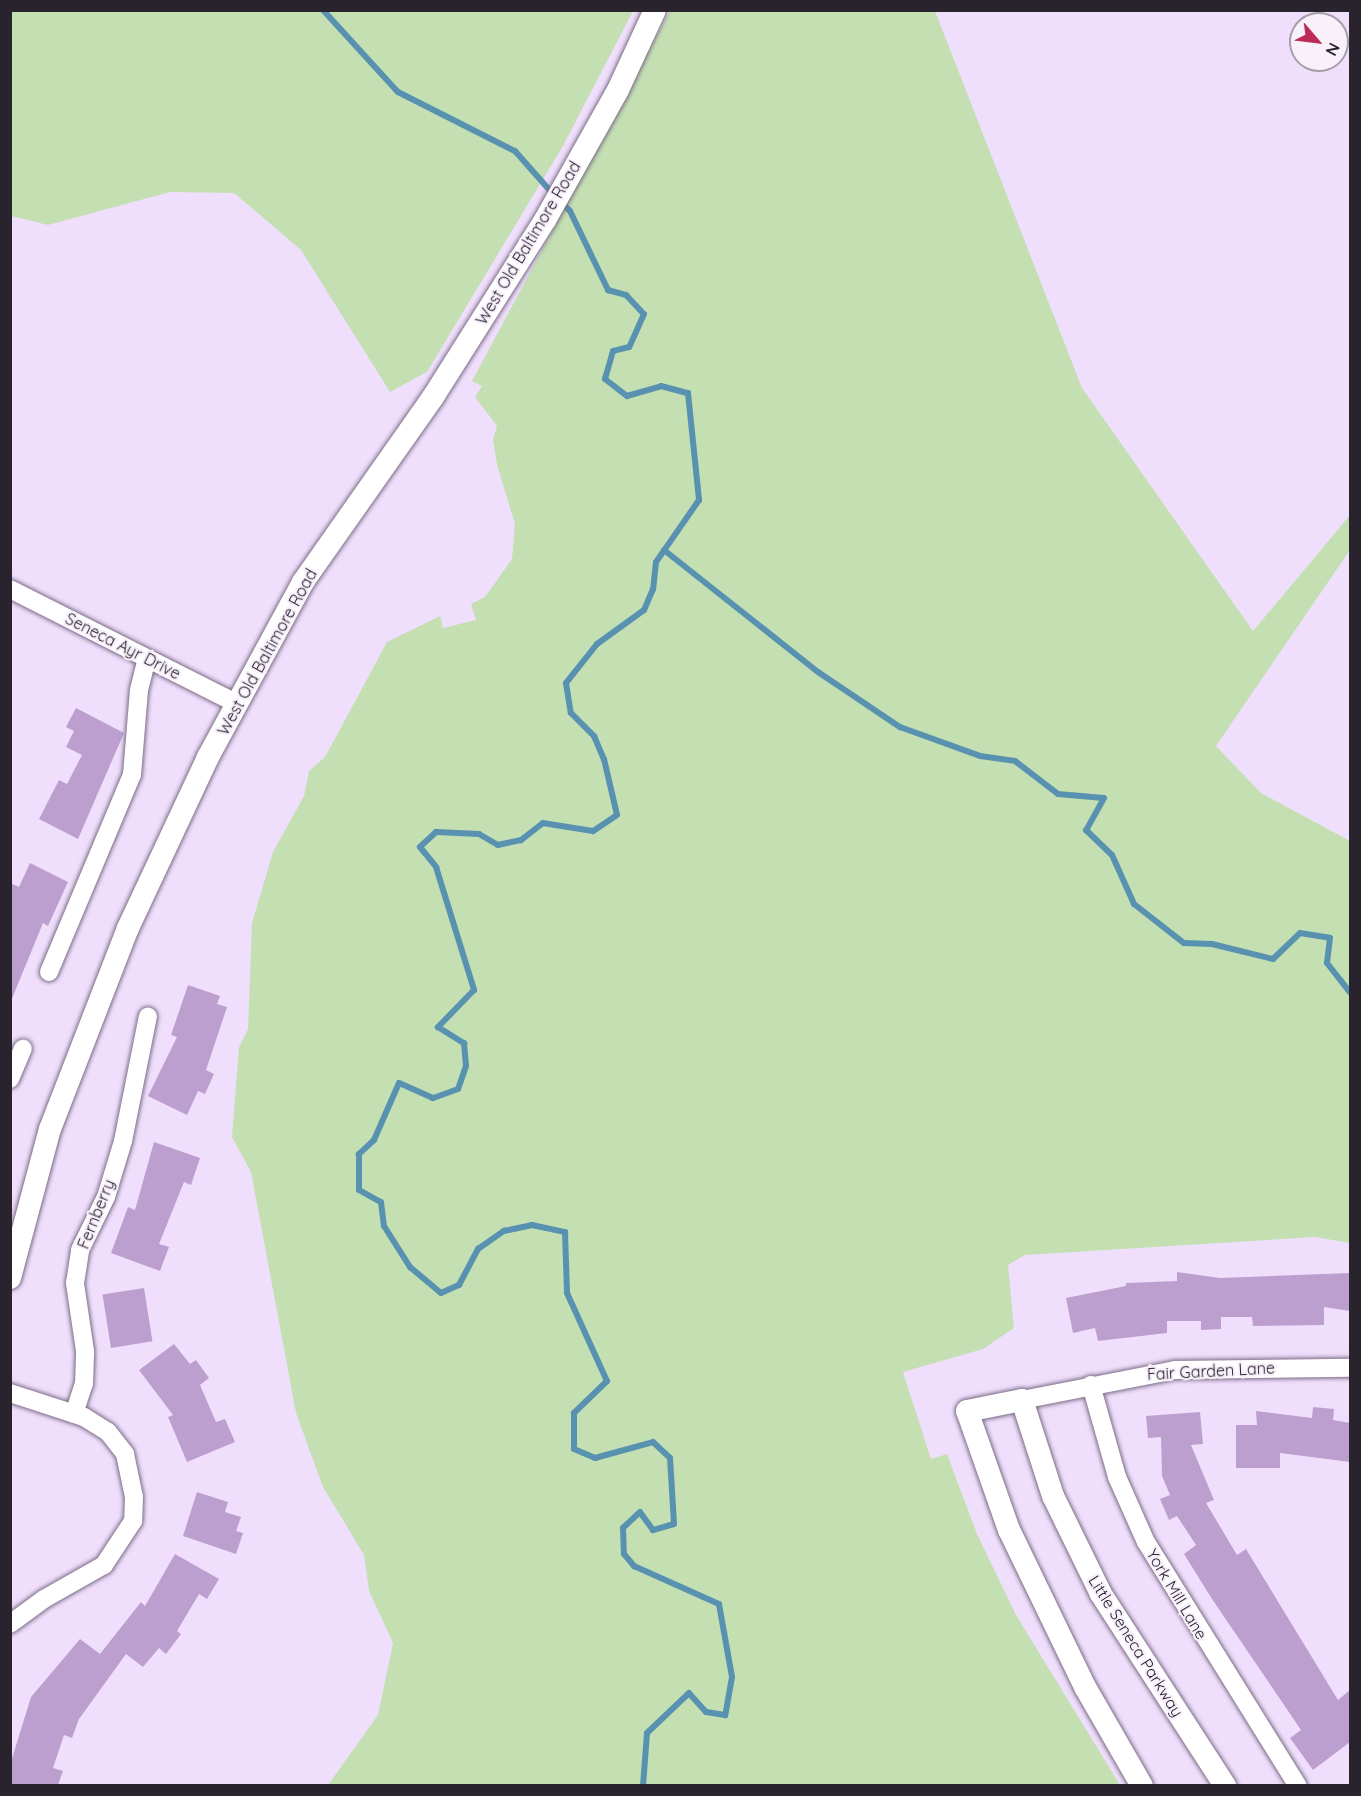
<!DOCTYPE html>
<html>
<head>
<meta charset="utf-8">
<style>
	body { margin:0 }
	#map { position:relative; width:1361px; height:1796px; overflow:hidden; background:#f0dffc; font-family:Quicksand,sans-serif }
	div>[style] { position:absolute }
	.green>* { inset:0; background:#c4e0b3 }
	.stream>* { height:6px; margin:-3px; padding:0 3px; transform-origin:3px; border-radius:3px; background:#5992b0 }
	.building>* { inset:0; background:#bc9fcf; transform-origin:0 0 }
	.roads { filter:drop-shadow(0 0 2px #7c6c86) drop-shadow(0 0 2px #7c6c86) }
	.minor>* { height:18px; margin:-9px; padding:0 9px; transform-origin:9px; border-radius:9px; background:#fff }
	.tertiary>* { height:22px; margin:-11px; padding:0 11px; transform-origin:11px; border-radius:11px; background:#fff }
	span { translate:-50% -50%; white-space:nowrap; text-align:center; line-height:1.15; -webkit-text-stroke:4.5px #f8f1fc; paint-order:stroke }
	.street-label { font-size:16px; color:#29232d }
	.frame { position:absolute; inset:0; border:12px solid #29232d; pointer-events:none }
	.north { position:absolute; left:1289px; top:12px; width:60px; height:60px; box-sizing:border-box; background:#f8f1fc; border:2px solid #a59fa9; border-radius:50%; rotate:118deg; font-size:16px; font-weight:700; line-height:24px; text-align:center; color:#29232d }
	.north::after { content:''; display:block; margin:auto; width:21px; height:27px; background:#bb2c58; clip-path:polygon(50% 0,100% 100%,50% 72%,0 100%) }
</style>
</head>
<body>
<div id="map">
	<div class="green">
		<i style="clip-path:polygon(11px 10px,633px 10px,633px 11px,563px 146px,427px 372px,390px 392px,301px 250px,234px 193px,170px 192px,48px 225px,11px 216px)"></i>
		<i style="clip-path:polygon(670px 11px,935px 11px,1082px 388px,1253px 631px,1350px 515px,1350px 550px,1216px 746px,1261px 793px,1350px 841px,1350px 1243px,1315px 1237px,1025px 1255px,1008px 1265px,1014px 1328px,983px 1349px,903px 1372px,931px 1459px,947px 1454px,977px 1534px,1016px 1615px,1120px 1785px,328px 1785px,378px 1715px,393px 1643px,369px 1591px,364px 1555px,323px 1487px,296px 1413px,251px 1172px,232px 1137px,239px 1047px,248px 1029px,252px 923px,273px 852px,304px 796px,309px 771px,325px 757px,387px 642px,440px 616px,443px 628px,476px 620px,471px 604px,485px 597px,512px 559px,515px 524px,497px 465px,493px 440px,497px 426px,475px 397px,482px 386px,472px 381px)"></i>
	</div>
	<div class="stream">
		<i style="left:323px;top:10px;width:111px;rotate:47.6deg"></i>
		<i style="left:398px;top:92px;width:131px;rotate:26.8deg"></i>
		<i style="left:515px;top:151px;width:57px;rotate:48.5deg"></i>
		<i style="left:560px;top:201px;width:14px;rotate:45deg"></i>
		<i style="left:570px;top:211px;width:88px;rotate:64.3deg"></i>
		<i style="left:608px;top:290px;width:19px;rotate:16deg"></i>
		<i style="left:626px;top:295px;width:26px;rotate:47deg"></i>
		<i style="left:644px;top:314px;width:36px;rotate:114deg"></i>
		<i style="left:629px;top:347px;width:16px;rotate:166deg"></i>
		<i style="left:613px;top:351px;width:29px;rotate:106deg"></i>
		<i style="left:605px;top:379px;width:28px;rotate:38deg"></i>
		<i style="left:627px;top:396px;width:35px;rotate:-16deg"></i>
		<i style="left:661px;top:386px;width:28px;rotate:15deg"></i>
		<i style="left:688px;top:393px;width:108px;rotate:84.1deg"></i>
		<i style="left:699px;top:500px;width:75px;rotate:124.7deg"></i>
		<i style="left:656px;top:562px;width:27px;rotate:96deg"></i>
		<i style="left:653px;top:589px;width:23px;rotate:113deg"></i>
		<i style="left:644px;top:610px;width:58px;rotate:144.1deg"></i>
		<i style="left:597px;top:644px;width:50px;rotate:128.5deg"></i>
		<i style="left:566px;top:683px;width:30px;rotate:81deg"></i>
		<i style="left:571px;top:713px;width:33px;rotate:45deg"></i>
		<i style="left:594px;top:736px;width:25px;rotate:67deg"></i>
		<i style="left:604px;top:759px;width:57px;rotate:76.9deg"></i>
		<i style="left:617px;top:815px;width:29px;rotate:146deg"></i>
		<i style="left:593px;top:831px;width:51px;rotate:-170.9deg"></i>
		<i style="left:543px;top:823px;width:28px;rotate:142deg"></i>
		<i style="left:521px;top:840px;width:24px;rotate:168deg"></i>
		<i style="left:498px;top:845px;width:22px;rotate:-150deg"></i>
		<i style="left:479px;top:834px;width:43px;rotate:-177.3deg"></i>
		<i style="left:436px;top:832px;width:22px;rotate:137deg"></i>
		<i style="left:420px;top:847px;width:26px;rotate:51deg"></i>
		<i style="left:436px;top:867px;width:129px;rotate:72.8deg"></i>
		<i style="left:474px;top:990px;width:52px;rotate:134.2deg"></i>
		<i style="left:438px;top:1027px;width:31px;rotate:32deg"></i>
		<i style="left:464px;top:1043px;width:23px;rotate:85deg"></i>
		<i style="left:466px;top:1066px;width:24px;rotate:109deg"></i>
		<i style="left:458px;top:1089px;width:27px;rotate:160deg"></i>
		<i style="left:433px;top:1098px;width:37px;rotate:-156deg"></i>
		<i style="left:399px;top:1083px;width:62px;rotate:113.7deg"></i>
		<i style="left:374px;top:1140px;width:21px;rotate:137deg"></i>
		<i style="left:359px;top:1154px;width:36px;rotate:90deg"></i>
		<i style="left:359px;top:1190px;width:25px;rotate:29deg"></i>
		<i style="left:381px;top:1202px;width:24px;rotate:83deg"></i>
		<i style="left:384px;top:1226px;width:49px;rotate:57.6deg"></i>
		<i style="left:410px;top:1267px;width:40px;rotate:40deg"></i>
		<i style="left:441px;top:1293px;width:20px;rotate:-24deg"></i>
		<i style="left:459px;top:1285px;width:41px;rotate:-62.2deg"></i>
		<i style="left:478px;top:1249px;width:32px;rotate:-35deg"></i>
		<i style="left:504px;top:1231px;width:29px;rotate:-12deg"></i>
		<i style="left:532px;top:1225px;width:34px;rotate:12deg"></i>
		<i style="left:565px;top:1232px;width:61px;rotate:88.1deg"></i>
		<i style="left:567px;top:1293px;width:97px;rotate:65.6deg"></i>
		<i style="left:607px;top:1381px;width:46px;rotate:135.9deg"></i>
		<i style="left:574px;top:1413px;width:36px;rotate:90deg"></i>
		<i style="left:574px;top:1449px;width:23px;rotate:23deg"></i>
		<i style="left:595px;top:1458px;width:60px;rotate:-15.4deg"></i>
		<i style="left:653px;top:1442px;width:23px;rotate:43deg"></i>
		<i style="left:670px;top:1458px;width:66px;rotate:86.5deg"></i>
		<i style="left:674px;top:1524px;width:22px;rotate:164deg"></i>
		<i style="left:653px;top:1530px;width:22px;rotate:-126deg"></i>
		<i style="left:640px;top:1512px;width:23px;rotate:137deg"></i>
		<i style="left:623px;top:1528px;width:26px;rotate:88deg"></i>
		<i style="left:624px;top:1554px;width:16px;rotate:50deg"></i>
		<i style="left:634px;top:1566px;width:93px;rotate:24.1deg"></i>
		<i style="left:719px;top:1604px;width:74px;rotate:79.9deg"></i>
		<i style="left:732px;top:1677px;width:39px;rotate:100deg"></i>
		<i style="left:725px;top:1715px;width:19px;rotate:-171deg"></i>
		<i style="left:706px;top:1712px;width:25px;rotate:-132deg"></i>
		<i style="left:689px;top:1693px;width:58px;rotate:136.4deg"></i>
		<i style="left:647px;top:1733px;width:53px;rotate:94.3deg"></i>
		<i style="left:664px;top:550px;width:196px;rotate:38.4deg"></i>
		<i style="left:818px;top:672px;width:99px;rotate:33.9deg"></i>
		<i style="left:900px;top:727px;width:85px;rotate:19.9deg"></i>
		<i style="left:980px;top:756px;width:35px;rotate:8deg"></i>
		<i style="left:1015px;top:761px;width:54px;rotate:37.5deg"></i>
		<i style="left:1058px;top:794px;width:46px;rotate:5deg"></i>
		<i style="left:1104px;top:798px;width:37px;rotate:119deg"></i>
		<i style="left:1086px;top:830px;width:36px;rotate:44deg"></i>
		<i style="left:1112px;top:855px;width:54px;rotate:65.8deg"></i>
		<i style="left:1134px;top:904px;width:63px;rotate:38deg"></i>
		<i style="left:1184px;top:943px;width:28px;rotate:2deg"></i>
		<i style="left:1212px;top:944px;width:63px;rotate:13.8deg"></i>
		<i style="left:1273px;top:959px;width:37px;rotate:-44deg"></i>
		<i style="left:1300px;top:933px;width:30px;rotate:9deg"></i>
		<i style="left:1330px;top:938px;width:25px;rotate:97deg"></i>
		<i style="left:1327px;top:963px;width:37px;rotate:52deg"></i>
	</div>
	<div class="building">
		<i style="clip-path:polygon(76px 708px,124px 733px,78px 839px,39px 819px,59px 780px,67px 784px,82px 755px,66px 747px,74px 731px,66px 727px)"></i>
		<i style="clip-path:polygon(30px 863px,68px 882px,48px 926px,43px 923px,11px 1001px,10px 883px,19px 887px)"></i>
		<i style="clip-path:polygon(188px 985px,220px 996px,217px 1004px,227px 1007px,206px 1070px,214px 1074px,205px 1094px,198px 1091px,187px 1115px,148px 1096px,177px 1037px,171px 1035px)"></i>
		<i style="clip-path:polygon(154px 1142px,200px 1158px,191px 1185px,184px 1182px,159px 1244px,169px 1247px,160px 1271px,111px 1253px,128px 1207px,135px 1210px)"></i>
		<i style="clip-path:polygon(1177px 1272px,1220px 1278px,1350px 1273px,1350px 1311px,1324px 1307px,1324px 1325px,1253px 1326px,1252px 1317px,1221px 1317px,1221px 1329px,1201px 1330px,1201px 1321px,1167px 1321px,1167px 1333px,1098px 1341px,1095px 1328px,1073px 1333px,1066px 1298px,1126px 1286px,1126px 1283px,1177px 1281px)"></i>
		<i style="left:144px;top:1288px;width:54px;height:42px;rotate:81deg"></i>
		<i style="clip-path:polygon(174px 1344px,190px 1364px,196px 1360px,209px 1378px,200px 1385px,216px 1422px,225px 1419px,235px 1442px,187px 1462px,168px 1417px,173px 1415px,139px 1370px)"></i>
		<i style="clip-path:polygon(1313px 1407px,1334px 1409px,1333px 1420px,1350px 1423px,1350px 1462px,1280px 1453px,1280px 1468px,1236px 1468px,1236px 1425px,1257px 1425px,1256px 1411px,1312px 1418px)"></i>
		<i style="clip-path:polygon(1200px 1412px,1203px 1444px,1191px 1445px,1214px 1500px,1206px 1503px,1237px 1555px,1246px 1549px,1338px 1700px,1350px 1690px,1350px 1742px,1313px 1770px,1290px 1738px,1301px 1730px,1212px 1599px,1184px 1554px,1196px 1545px,1177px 1516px,1169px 1520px,1160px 1499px,1170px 1495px,1162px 1476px,1161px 1437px,1148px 1438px,1146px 1416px)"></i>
		<i style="clip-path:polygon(197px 1492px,228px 1502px,225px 1512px,241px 1517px,236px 1531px,243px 1533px,236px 1554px,183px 1536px)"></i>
		<i style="clip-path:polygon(175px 1554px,219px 1579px,207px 1599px,199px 1594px,177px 1631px,181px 1634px,166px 1654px,159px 1648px,143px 1667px,126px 1654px,79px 1719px,72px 1738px,64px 1735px,53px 1768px,63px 1771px,58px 1785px,10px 1785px,10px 1765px,31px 1697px,80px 1639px,100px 1654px,141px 1602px,145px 1606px)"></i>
	</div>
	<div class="roads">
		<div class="minor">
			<i style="left:10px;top:589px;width:253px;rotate:26.8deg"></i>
			<i style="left:49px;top:972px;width:214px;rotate:-67.2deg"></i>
			<i style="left:132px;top:775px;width:85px;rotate:-85.3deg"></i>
			<i style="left:139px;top:690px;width:32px;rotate:-76deg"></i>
			<i style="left:10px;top:1079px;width:33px;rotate:-67deg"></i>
			<i style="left:1091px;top:1385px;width:96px;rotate:74.2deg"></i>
			<i style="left:1117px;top:1477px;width:71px;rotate:66deg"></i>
			<i style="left:1146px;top:1542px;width:287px;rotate:58.1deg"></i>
			<i style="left:10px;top:1393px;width:78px;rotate:18deg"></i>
			<i style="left:84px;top:1417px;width:28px;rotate:32deg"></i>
			<i style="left:108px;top:1432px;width:28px;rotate:52deg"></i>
			<i style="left:125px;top:1454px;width:44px;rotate:78.2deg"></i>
			<i style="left:134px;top:1497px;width:24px;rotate:92deg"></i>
			<i style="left:133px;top:1521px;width:53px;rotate:123.4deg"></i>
			<i style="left:104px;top:1565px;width:69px;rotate:150.5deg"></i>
			<i style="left:44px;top:1599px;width:42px;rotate:143.7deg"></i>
			<i style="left:1022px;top:1400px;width:156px;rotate:-11.1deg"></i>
			<i style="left:1175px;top:1370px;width:175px;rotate:-0.7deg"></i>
			<i style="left:74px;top:1414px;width:32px;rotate:-72deg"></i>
			<i style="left:84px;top:1384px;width:33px;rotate:-88deg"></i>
			<i style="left:85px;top:1351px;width:69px;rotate:-98.4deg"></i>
			<i style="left:75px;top:1283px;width:33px;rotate:-81deg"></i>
			<i style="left:80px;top:1250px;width:59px;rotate:-63.9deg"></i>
			<i style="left:106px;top:1197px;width:59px;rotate:-73.1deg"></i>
			<i style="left:123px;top:1141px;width:127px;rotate:-78.7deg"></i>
		</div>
		<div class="tertiary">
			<i style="left:10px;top:1278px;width:154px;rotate:-75deg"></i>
			<i style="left:50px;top:1129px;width:216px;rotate:-68.8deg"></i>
			<i style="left:128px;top:928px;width:189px;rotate:-64.9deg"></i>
			<i style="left:208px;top:757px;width:199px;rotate:-61.5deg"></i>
			<i style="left:303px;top:582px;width:226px;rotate:-54.9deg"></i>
			<i style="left:433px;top:397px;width:209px;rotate:-57.7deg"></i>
			<i style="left:545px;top:220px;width:149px;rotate:-60.7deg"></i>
			<i style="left:618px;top:90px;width:88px;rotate:-65.2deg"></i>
			<i style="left:1142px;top:1786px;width:114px;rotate:-119.9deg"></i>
			<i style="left:1085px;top:1687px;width:174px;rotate:-115.8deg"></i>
			<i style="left:1009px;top:1530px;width:126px;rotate:-109.4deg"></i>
			<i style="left:967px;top:1411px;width:56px;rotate:-11.3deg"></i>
			<i style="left:1022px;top:1400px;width:101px;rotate:72.1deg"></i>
			<i style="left:1053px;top:1496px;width:109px;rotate:63.9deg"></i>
			<i style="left:1101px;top:1594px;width:229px;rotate:57.1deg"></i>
		</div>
	</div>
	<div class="street-label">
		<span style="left:528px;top:243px;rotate:-59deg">West Old Baltimore Road</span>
		<span style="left:123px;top:646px;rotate:27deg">Seneca Ayr Drive</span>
		<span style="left:267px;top:652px;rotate:-61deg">West Old Baltimore Road</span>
		<span style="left:96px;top:1214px;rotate:-68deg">Fernberry</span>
		<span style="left:1211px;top:1371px;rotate:-3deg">Fair Garden Lane</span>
		<span style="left:1177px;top:1594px;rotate:59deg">York Mill Lane</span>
		<span style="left:1136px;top:1646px;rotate:58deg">Little Seneca Parkway</span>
	</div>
	<div class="frame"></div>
	<div class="north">N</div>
</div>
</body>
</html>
